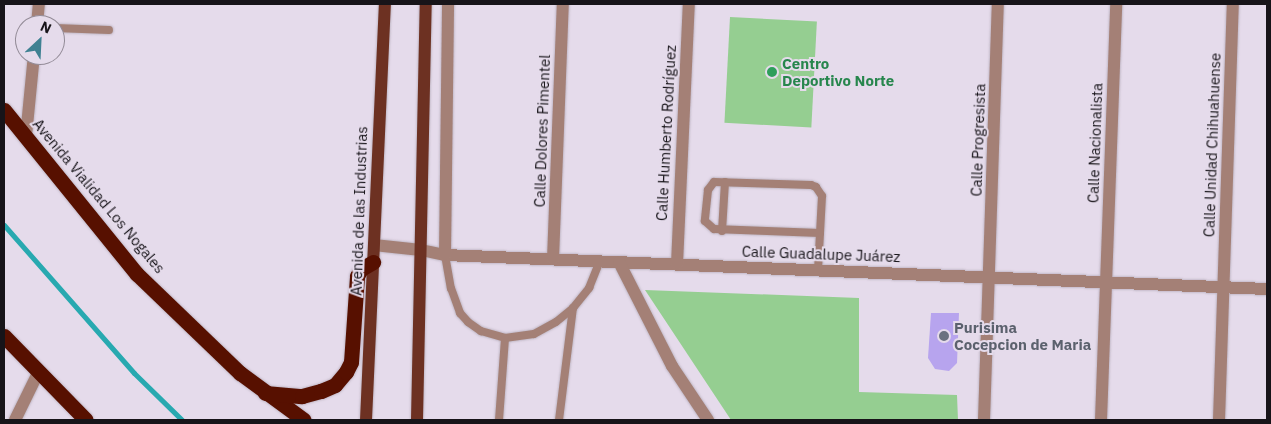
<!DOCTYPE html>
<html>
<head>
<meta charset="utf-8">
<style>
	body { margin:0 }
	#map { position:relative; width:1271px; height:424px; overflow:hidden; background:#e5dbeb; font-family:"IBM Plex Sans",sans-serif }
	div>[style] { position:absolute }
	.green>* { inset:0; background:#95ce91; transform-origin:0 0 }
	.stream>* { height:5px; margin:-2.5px; padding:0 2.5px; transform-origin:2.5px; border-radius:2.5px; background:#28a9b0 }
	.building>* { inset:0; background:#b7a4ee }
	.roads { filter:drop-shadow(0 0 1px #c0b7c5) drop-shadow(0 0 1px #c0b7c5) }
	.lane>* { height:8px; margin:-4px; padding:0 4px; transform-origin:4px; border-radius:4px; background:#a48076 }
	.street>* { height:12px; margin:-6px; padding:0 6px; transform-origin:6px; border-radius:6px; background:#a48076 }
	.primary>* { height:12px; margin:-6px; padding:0 6px; transform-origin:6px; border-radius:6px; background:#6d3122 }
	.highway>* { height:15px; margin:-7.5px; padding:0 7.5px; transform-origin:7.5px; border-radius:7.5px; background:#571000 }
	.dots>* { width:14px; height:14px; translate:-50% -50%; box-sizing:border-box; border:2px solid #e5dbeb; border-radius:50% }
	span { translate:-50% -50%; white-space:nowrap; text-align:center; line-height:1.15; -webkit-text-stroke:4px #e5dbeb; paint-order:stroke }
	.leisure-label { font-size:15px; color:#27864d; font-weight:700 }
	.left { translate:0 -50%; text-align:left }
	.street-label { font-size:15px; color:#171419 }
	.worship-label { font-size:15px; color:#5b616d; font-weight:700 }
	.frame { position:absolute; inset:0; border:5px solid #171419; pointer-events:none }
	.north { position:absolute; left:15px; top:15px; width:50px; height:50px; box-sizing:border-box; background:#e5dbeb; border:1px solid #938b97; border-radius:50%; rotate:25deg; font-size:14px; font-weight:700; line-height:20px; text-align:center; color:#171419 }
	.north::after { content:''; display:block; margin:auto; width:18px; height:22px; background:#3f8192; clip-path:polygon(50% 0,100% 100%,50% 72%,0 100%) }
</style>
</head>
<body>
<div id="map">
	<div class="green">
		<i style="left:730px;top:17px;width:87px;height:106px;rotate:3deg"></i>
		<i style="clip-path:polygon(645px 290px,859px 298px,859px 392px,957px 395px,958px 420px,731px 420px)"></i>
	</div>
	<div class="stream">
		<i style="left:4px;top:225px;width:197px;rotate:48.7deg"></i>
		<i style="left:134px;top:373px;width:67px;rotate:44.4deg"></i>
	</div>
	<div class="building">
		<i style="clip-path:polygon(931px 313px,959px 313px,957px 363px,949px 371px,935px 369px,928px 358px)"></i>
	</div>
	<div class="roads">
		<div class="lane">
			<i style="left:55px;top:28px;width:54px;rotate:2.1deg"></i>
			<i style="left:722px;top:231px;width:49px;rotate:-86.5deg"></i>
			<i style="left:445px;top:255px;width:34px;rotate:80deg"></i>
			<i style="left:451px;top:288px;width:27px;rotate:70deg"></i>
			<i style="left:460px;top:313px;width:12px;rotate:48deg"></i>
			<i style="left:468px;top:322px;width:16px;rotate:35deg"></i>
			<i style="left:481px;top:331px;width:25px;rotate:16deg"></i>
			<i style="left:505px;top:338px;width:29px;rotate:-8deg"></i>
			<i style="left:534px;top:334px;width:25px;rotate:-29deg"></i>
			<i style="left:556px;top:322px;width:22px;rotate:-39deg"></i>
			<i style="left:573px;top:308px;width:26px;rotate:-51deg"></i>
			<i style="left:589px;top:288px;width:29px;rotate:-68deg"></i>
			<i style="left:818px;top:270px;width:74px;rotate:-86.9deg"></i>
			<i style="left:822px;top:196px;width:11px;rotate:-124deg"></i>
			<i style="left:816px;top:187px;width:5px;rotate:-158deg"></i>
			<i style="left:811px;top:185px;width:97px;rotate:-178.2deg"></i>
			<i style="left:714px;top:182px;width:10px;rotate:127deg"></i>
			<i style="left:708px;top:190px;width:31px;rotate:96deg"></i>
			<i style="left:705px;top:221px;width:12px;rotate:42deg"></i>
			<i style="left:714px;top:229px;width:106px;rotate:2.2deg"></i>
			<i style="left:499px;top:420px;width:82px;rotate:-85.8deg"></i>
			<i style="left:559px;top:420px;width:113px;rotate:-82.9deg"></i>
		</div>
		<div class="street">
			<i style="left:37px;top:25px;width:21px;rotate:-85deg"></i>
			<i style="left:26px;top:136px;width:81px;rotate:-84.4deg"></i>
			<i style="left:374px;top:245px;width:47px;rotate:6.1deg"></i>
			<i style="left:421px;top:250px;width:25px;rotate:12deg"></i>
			<i style="left:445px;top:255px;width:823px;rotate:2.37deg"></i>
			<i style="left:445px;top:255px;width:251px;rotate:-89.3deg"></i>
			<i style="left:553px;top:259px;width:255px;rotate:-87.8deg"></i>
			<i style="left:619px;top:262px;width:117px;rotate:63deg"></i>
			<i style="left:672px;top:366px;width:65px;rotate:56.3deg"></i>
			<i style="left:677px;top:264px;width:260px;rotate:-87.4deg"></i>
			<i style="left:15px;top:420px;width:52px;rotate:-63.9deg"></i>
			<i style="left:984px;top:420px;width:416px;rotate:-88.1deg"></i>
			<i style="left:1101px;top:420px;width:416px;rotate:-87.9deg"></i>
			<i style="left:1219px;top:420px;width:416px;rotate:-88.1deg"></i>
		</div>
		<div class="primary">
			<i style="left:366px;top:420px;width:416px;rotate:-87.4deg"></i>
			<i style="left:417px;top:420px;width:416px;rotate:-88.8deg"></i>
		</div>
		<div class="highway">
			<i style="left:4px;top:110px;width:211px;rotate:51deg"></i>
			<i style="left:137px;top:274px;width:143px;rotate:43.9deg"></i>
			<i style="left:240px;top:373px;width:79px;rotate:36.3deg"></i>
			<i style="left:4px;top:336px;width:117px;rotate:45.7deg"></i>
			<i style="left:265px;top:393px;width:37px;rotate:5deg"></i>
			<i style="left:302px;top:396px;width:20px;rotate:-15deg"></i>
			<i style="left:321px;top:391px;width:15px;rotate:-23deg"></i>
			<i style="left:335px;top:385px;width:17px;rotate:-50deg"></i>
			<i style="left:346px;top:372px;width:11px;rotate:-63deg"></i>
			<i style="left:351px;top:362px;width:86px;rotate:-86deg"></i>
			<i style="left:357px;top:276px;width:8px;rotate:-60deg"></i>
			<i style="left:361px;top:269px;width:14px;rotate:-30deg"></i>
		</div>
	</div>
	<div class="dots">
		<i style="left:772px;top:72px;background:#2e9e5b"></i>
		<i style="left:944px;top:336px;background:#6b7280"></i>
	</div>
	<div class="leisure-label">
		<span class="left" style="left:782px;top:72px">Centro<br>Deportivo Norte</span>
	</div>
	<div class="street-label">
		<span style="left:542px;top:131px;rotate:-88deg">Calle Dolores Pimentel</span>
		<span style="left:666px;top:133px;rotate:-87deg">Calle Humberto Rodríguez</span>
		<span style="left:978px;top:140px;rotate:-88deg">Calle Progresista</span>
		<span style="left:1095px;top:143px;rotate:-88deg">Calle Nacionalista</span>
		<span style="left:1212px;top:145px;rotate:-88deg">Calle Unidad Chihuahuense</span>
		<span style="left:99px;top:196px;rotate:50deg">Avenida Vialidad Los Nogales</span>
		<span style="left:359px;top:211px;rotate:-88deg">Avenida de las Industrias</span>
		<span style="left:821px;top:254px;rotate:2deg">Calle Guadalupe Juárez</span>
	</div>
	<div class="worship-label">
		<span class="left" style="left:954px;top:336px">Purisima<br>Cocepcion de Maria</span>
	</div>
	<div class="frame"></div>
	<div class="north">N</div>
</div>
</body>
</html>
